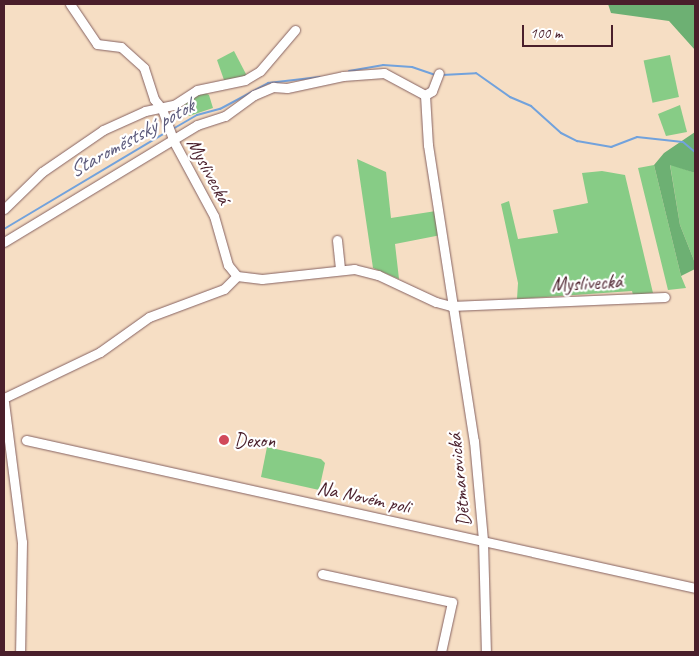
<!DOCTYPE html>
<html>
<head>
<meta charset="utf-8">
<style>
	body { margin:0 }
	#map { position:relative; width:699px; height:656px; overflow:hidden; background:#f6dec4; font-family:Caveat,sans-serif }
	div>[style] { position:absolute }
	.green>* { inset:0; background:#87cc86; transform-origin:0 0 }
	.forest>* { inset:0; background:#6db073 }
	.stream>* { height:2px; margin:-1px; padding:0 1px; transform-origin:1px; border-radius:1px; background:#72a2dc }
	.roads { filter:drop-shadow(0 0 1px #866261) drop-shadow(0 0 1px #866261) }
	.minor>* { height:9px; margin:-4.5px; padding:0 4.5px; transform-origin:4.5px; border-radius:4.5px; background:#fff }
	.dots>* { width:14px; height:14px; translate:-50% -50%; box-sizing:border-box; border:2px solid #fff; border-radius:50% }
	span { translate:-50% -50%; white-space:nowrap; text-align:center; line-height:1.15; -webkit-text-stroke:4.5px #fff; paint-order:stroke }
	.street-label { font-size:20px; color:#4a1f2b }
	.poi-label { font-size:20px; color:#4a1f2b }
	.left { translate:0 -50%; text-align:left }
	.water-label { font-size:21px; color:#5c5a7b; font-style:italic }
	.frame { position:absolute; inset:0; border:5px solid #4a1f2b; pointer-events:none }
	.scale { position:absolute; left:522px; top:25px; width:91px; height:22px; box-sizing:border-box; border:2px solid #4a1f2b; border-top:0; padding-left:6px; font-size:15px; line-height:18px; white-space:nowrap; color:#4a1f2b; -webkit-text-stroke:4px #fff; paint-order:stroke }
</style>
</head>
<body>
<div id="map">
	<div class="green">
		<i style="clip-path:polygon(234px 51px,247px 76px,224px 80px,217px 60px)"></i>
		<i style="left:670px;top:55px;width:43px;height:27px;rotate:78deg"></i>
		<i style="clip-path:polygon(202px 91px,209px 95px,213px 108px,189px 116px,183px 102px)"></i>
		<i style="clip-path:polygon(680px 105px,687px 132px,666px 136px,658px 114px)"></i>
		<i style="clip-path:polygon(357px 159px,386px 172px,391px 218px,436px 211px,441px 235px,395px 244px,399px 279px,373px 268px)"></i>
		<i style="clip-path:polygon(670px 164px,695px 173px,695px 263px,680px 225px)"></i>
		<i style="clip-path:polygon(654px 165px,681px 276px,686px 288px,668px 290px,638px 168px)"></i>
		<i style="clip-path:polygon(602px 171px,625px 175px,653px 293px,633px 295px,632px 291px,517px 299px,518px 283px,501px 204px,509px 201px,518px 239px,558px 233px,553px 210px,588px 203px,582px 173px)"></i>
		<i style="clip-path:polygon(267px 447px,321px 459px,325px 463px,319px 490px,261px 477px)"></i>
	</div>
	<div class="forest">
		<i style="clip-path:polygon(608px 4px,695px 4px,695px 50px,669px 21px,611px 13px)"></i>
		<i style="clip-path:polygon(695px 132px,695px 173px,670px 165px,680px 225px,695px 263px,695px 269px,681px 276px,654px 165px,664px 153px)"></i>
	</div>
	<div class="stream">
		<i style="left:349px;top:71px;width:35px;rotate:-10deg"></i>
		<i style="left:383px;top:65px;width:29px;rotate:4deg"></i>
		<i style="left:412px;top:67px;width:24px;rotate:19deg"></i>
		<i style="left:442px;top:75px;width:34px;rotate:-3deg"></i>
		<i style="left:476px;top:73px;width:42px;rotate:35.2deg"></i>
		<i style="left:510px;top:97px;width:23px;rotate:23deg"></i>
		<i style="left:531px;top:106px;width:40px;rotate:42deg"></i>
		<i style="left:561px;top:133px;width:18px;rotate:27deg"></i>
		<i style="left:577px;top:141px;width:35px;rotate:10deg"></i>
		<i style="left:611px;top:147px;width:28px;rotate:-21deg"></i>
		<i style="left:637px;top:137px;width:46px;rotate:6.2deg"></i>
		<i style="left:683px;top:142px;width:16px;rotate:40deg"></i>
		<i style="left:171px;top:130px;width:30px;rotate:-30deg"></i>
		<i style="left:197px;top:115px;width:24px;rotate:-15deg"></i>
		<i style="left:220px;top:109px;width:55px;rotate:-28.4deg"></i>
		<i style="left:268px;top:83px;width:52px;rotate:-6.6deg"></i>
		<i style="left:4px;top:229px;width:190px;rotate:-30.8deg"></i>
	</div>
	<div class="roads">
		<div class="minor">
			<i style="left:70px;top:4px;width:48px;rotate:56deg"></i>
			<i style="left:97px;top:44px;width:24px;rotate:7deg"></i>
			<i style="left:121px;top:47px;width:31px;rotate:42deg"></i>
			<i style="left:144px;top:68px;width:33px;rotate:72deg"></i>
			<i style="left:154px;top:99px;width:13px;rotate:51deg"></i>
			<i style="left:162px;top:109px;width:33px;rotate:70deg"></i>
			<i style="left:173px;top:140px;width:86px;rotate:61.7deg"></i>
			<i style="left:214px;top:216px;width:51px;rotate:74.1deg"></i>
			<i style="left:228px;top:265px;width:14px;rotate:51deg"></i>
			<i style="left:237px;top:276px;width:25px;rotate:7deg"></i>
			<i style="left:262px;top:279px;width:93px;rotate:-6.2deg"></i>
			<i style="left:354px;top:269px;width:25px;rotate:14deg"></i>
			<i style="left:378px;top:275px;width:64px;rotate:25deg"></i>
			<i style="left:436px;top:302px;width:16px;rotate:15deg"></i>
			<i style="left:451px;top:306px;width:214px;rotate:-2.4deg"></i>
			<i style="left:425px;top:95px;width:50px;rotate:86.6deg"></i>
			<i style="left:428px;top:145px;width:300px;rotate:81.2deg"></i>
			<i style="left:474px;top:441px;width:99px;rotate:84.8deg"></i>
			<i style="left:483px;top:540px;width:112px;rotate:88.5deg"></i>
			<i style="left:425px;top:95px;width:8px;rotate:-30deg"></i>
			<i style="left:432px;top:91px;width:19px;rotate:-69deg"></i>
			<i style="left:4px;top:209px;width:53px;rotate:-44.2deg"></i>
			<i style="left:42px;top:172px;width:74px;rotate:-34.5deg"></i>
			<i style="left:103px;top:130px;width:46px;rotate:-24.3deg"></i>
			<i style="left:145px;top:111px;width:30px;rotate:-12deg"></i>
			<i style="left:174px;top:105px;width:27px;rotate:-33deg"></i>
			<i style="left:197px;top:90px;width:49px;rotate:-11.8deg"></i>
			<i style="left:245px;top:80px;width:17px;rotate:-31deg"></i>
			<i style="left:260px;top:71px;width:54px;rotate:-49.5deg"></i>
			<i style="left:337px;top:240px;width:29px;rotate:84deg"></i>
			<i style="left:4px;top:242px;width:226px;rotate:-31.2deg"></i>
			<i style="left:197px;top:125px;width:29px;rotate:-18deg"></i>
			<i style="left:225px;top:116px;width:36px;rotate:-36deg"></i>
			<i style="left:254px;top:95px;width:21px;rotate:-23deg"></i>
			<i style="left:273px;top:87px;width:14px;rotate:4deg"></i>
			<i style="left:287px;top:88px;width:57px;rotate:-12.1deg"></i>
			<i style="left:343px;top:76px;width:41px;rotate:-4.2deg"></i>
			<i style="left:384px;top:73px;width:47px;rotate:28.2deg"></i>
			<i style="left:4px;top:398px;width:106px;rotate:-25.6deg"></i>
			<i style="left:100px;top:352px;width:60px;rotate:-35.5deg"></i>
			<i style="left:149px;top:317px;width:80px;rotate:-20.5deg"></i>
			<i style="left:224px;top:289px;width:18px;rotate:-45deg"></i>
			<i style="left:4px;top:402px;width:141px;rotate:82.7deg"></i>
			<i style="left:22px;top:542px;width:110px;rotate:91deg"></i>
			<i style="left:26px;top:440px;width:685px;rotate:12.47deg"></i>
			<i style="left:322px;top:574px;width:133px;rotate:12.2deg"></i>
			<i style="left:452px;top:602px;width:51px;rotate:102.4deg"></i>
		</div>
	</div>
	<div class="dots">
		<i style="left:224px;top:440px;background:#d1495b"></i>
	</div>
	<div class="street-label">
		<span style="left:209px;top:171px;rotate:62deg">Myslivecká</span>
		<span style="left:587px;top:283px;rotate:-3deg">Myslivecká</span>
		<span style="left:459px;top:480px;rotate:-96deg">Dětmarovická</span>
		<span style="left:364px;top:497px;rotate:12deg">Na Novém poli</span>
	</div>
	<div class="poi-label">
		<span class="left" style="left:234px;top:440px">Dexon</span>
	</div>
	<div class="water-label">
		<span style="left:131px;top:138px;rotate:-29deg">Staroměstský potok</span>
	</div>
	<div class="frame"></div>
	<div class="scale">100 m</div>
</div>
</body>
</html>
